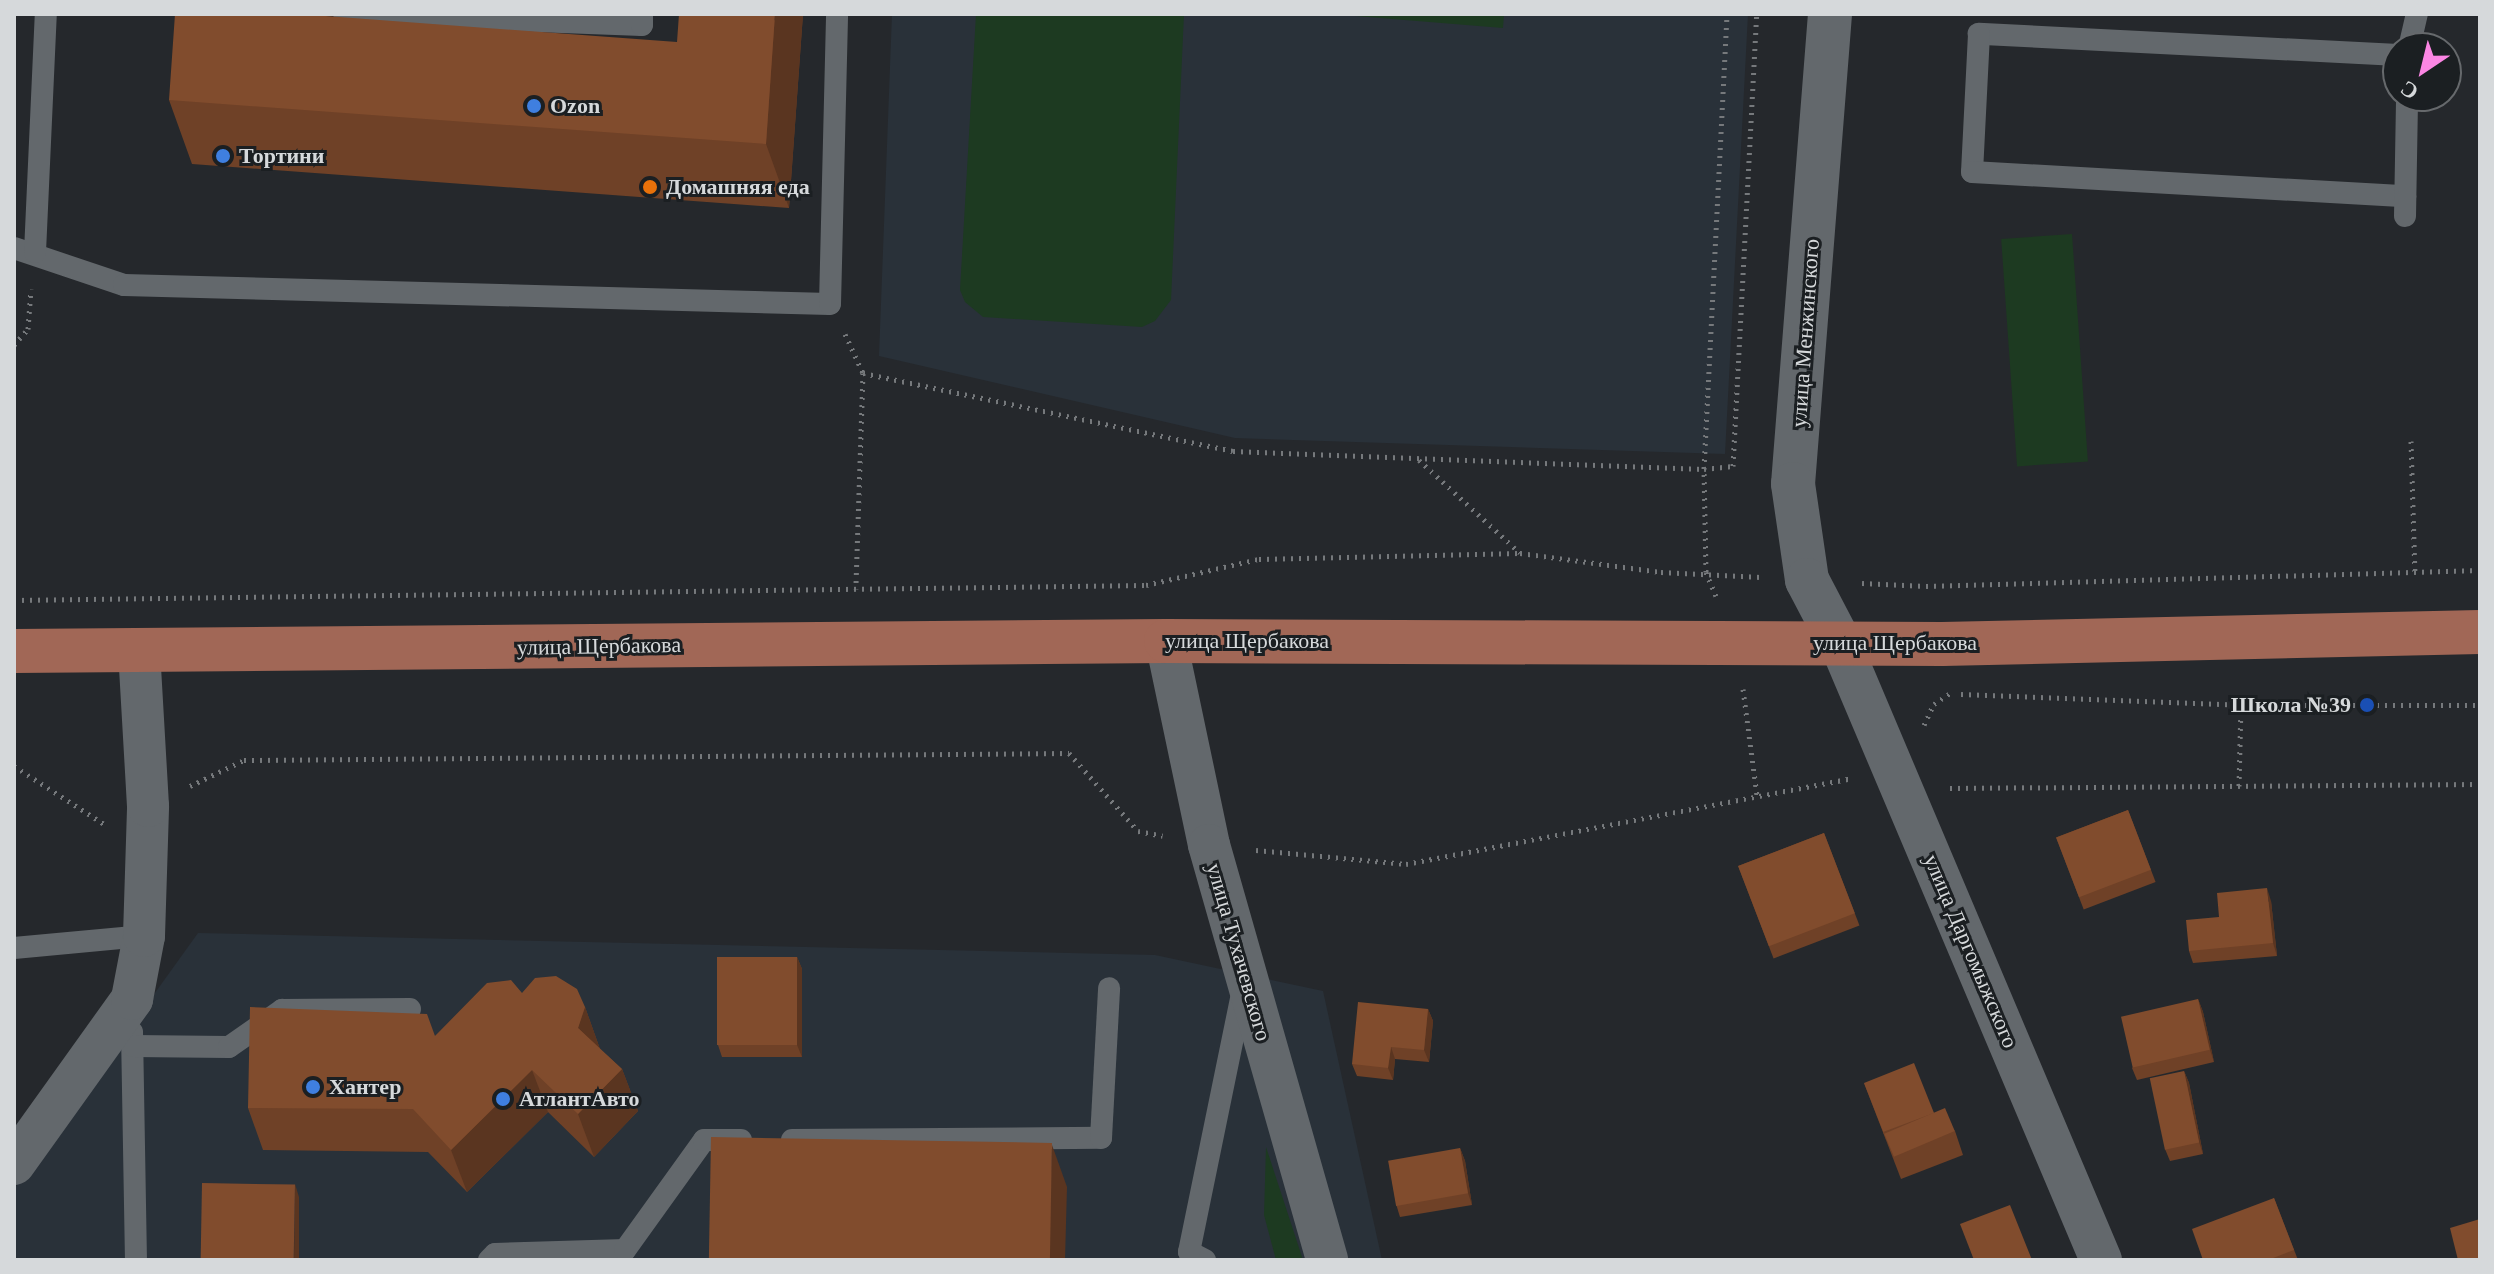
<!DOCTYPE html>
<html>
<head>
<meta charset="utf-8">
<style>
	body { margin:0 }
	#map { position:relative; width:2494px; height:1274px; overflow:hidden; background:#25282c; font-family:"Times New Roman",serif }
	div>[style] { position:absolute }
	.built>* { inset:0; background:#293139 }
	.green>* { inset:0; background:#1d3a21; transform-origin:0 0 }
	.path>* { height:5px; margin-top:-2.5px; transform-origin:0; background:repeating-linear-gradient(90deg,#76797c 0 2px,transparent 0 8px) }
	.service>* { height:22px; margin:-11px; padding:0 11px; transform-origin:11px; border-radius:11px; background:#63686c }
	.minor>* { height:42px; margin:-21px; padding:0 21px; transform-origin:21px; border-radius:21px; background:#63686c }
	.tertiary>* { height:44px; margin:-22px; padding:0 22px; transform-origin:22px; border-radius:22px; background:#63686c }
	.primary>* { height:44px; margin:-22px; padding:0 22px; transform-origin:22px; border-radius:22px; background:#a16756 }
	.wall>* { inset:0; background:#6f4127; transform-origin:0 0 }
	.shaded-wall>* { inset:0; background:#5a3520 }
	.building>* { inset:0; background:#814c2d; transform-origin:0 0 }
	.dots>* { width:22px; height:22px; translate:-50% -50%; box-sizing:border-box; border:4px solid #1b1f22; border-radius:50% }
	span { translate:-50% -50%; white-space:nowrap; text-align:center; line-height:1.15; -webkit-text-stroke:6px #1b1f22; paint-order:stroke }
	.poi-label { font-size:22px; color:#d6d9db; font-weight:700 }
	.left { translate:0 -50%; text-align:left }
	.right { translate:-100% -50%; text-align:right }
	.street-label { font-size:22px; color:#d6d9db }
	.frame { position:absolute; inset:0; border:16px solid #d6d9db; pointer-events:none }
	.north { position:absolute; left:2382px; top:32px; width:80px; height:80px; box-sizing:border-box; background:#1b1f22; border:2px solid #66696c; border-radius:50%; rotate:215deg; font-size:22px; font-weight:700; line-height:32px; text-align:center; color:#d6d9db }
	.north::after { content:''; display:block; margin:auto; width:28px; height:36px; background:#fc86e4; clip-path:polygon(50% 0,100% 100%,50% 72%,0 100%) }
</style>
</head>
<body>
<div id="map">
	<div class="built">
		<i style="clip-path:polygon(892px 14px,1748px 14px,1725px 454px,1235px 438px,879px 356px)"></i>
		<i style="clip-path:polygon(198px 933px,1155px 955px,1323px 991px,1382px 1260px,14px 1260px,14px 1189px)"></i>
	</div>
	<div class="green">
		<i style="clip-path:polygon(976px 14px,1184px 14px,1171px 300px,1155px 321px,1142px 327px,983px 317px,965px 302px,960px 290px)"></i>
		<i style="clip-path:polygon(1331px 14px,1504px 14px,1503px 28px)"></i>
		<i style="left:2072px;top:234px;width:228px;height:71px;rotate:86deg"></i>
		<i style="clip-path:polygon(1266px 1147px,1303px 1260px,1276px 1260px,1264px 1215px)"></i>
	</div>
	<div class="path">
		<i style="left:845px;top:334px;width:43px;rotate:65.2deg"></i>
		<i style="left:863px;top:373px;width:216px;rotate:91.9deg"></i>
		<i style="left:14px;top:345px;width:21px;rotate:-49deg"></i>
		<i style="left:28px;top:329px;width:40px;rotate:-85.7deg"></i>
		<i style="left:863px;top:373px;width:378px;rotate:11.9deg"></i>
		<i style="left:1233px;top:451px;width:471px;rotate:2.2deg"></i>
		<i style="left:1704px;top:469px;width:456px;rotate:-87.1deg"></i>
		<i style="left:2411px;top:441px;width:131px;rotate:88.3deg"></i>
		<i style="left:1419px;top:460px;width:137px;rotate:42.6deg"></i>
		<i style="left:1862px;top:583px;width:64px;rotate:2.7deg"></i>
		<i style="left:1926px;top:586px;width:554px;rotate:-1.65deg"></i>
		<i style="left:1716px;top:596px;width:26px;rotate:-113deg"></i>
		<i style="left:1706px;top:572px;width:103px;rotate:-91.1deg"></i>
		<i style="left:1704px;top:469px;width:29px;rotate:-6deg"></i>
		<i style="left:1733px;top:466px;width:453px;rotate:-87deg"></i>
		<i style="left:14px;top:600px;width:1132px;rotate:-0.76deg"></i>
		<i style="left:1146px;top:585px;width:116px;rotate:-13deg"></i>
		<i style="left:1259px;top:559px;width:261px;rotate:-1.3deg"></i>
		<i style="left:1520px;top:553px;width:142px;rotate:7.7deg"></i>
		<i style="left:1661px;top:572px;width:100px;rotate:2.9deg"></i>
		<i style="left:1743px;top:689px;width:108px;rotate:82.5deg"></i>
		<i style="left:1961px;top:694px;width:280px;rotate:2.2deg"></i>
		<i style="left:2241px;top:705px;width:239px"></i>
		<i style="left:1924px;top:725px;width:23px;rotate:-65deg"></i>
		<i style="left:1934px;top:704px;width:22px;rotate:-34deg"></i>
		<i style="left:14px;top:766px;width:107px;rotate:32.8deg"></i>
		<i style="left:190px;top:786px;width:60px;rotate:-25.7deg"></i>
		<i style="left:244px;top:760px;width:825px;rotate:-0.49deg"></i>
		<i style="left:1069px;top:753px;width:104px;rotate:48.5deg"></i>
		<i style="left:1138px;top:831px;width:25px;rotate:11deg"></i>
		<i style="left:2239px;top:786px;width:81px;rotate:-88.6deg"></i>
		<i style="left:1950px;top:788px;width:530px;rotate:-0.43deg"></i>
		<i style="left:1256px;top:850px;width:151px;rotate:5.3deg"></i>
		<i style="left:1406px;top:864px;width:451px;rotate:-10.9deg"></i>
	</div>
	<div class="service">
		<i style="left:344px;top:14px;width:298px;rotate:2.1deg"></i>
		<i style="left:642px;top:25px;width:11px;rotate:-90deg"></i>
		<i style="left:2409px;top:48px;width:35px;rotate:-77deg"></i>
		<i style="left:2398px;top:55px;width:420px;rotate:-177.1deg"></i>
		<i style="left:1979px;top:34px;width:138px;rotate:92.9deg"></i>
		<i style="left:1972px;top:172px;width:434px;rotate:3.2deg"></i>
		<i style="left:2405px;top:216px;width:120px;rotate:-89deg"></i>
		<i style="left:14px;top:248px;width:116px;rotate:18.6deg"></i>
		<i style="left:124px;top:285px;width:706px;rotate:1.54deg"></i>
		<i style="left:830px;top:304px;width:290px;rotate:-88.6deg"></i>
		<i style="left:35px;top:252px;width:238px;rotate:-87.4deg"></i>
		<i style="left:14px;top:948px;width:131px;rotate:-5.3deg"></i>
		<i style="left:132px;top:1032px;width:228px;rotate:89deg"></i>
		<i style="left:133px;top:1046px;width:96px;rotate:0.6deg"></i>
		<i style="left:229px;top:1047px;width:65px;rotate:-34.9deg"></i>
		<i style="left:282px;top:1010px;width:128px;rotate:-0.4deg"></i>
		<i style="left:792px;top:1140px;width:309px;rotate:-0.4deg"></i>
		<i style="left:1101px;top:1138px;width:150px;rotate:-86.9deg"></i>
		<i style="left:489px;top:1260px;width:8px;rotate:-45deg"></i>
		<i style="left:495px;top:1254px;width:130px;rotate:-1.8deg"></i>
		<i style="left:625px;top:1250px;width:135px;rotate:-54.3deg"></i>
		<i style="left:704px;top:1140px;width:37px"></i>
		<i style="left:1205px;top:1260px;width:18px;rotate:-153deg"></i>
		<i style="left:1189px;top:1252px;width:268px;rotate:-78.4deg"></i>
	</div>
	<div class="minor">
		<i style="left:1166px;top:641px;width:208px;rotate:78.1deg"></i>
		<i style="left:1209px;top:845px;width:431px;rotate:74.1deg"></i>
		<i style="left:1840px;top:643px;width:670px;rotate:67.07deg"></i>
		<i style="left:14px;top:1164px;width:203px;rotate:-54.4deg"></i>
		<i style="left:132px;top:999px;width:64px;rotate:-79.2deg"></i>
		<i style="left:144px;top:936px;width:130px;rotate:-88.2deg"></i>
		<i style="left:148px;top:806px;width:155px;rotate:-93.3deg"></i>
	</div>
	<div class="tertiary">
		<i style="left:1830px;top:14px;width:471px;rotate:94.5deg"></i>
		<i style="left:1793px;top:484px;width:97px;rotate:81.7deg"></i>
		<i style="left:1807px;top:580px;width:71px;rotate:62.4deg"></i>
	</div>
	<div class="primary">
		<i style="left:14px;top:651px;width:1152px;rotate:-0.5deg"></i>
		<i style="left:1166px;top:641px;width:776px;rotate:0.22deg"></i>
		<i style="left:1942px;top:644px;width:538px;rotate:-1.28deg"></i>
	</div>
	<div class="wall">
		<i style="clip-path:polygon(803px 14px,789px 208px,192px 164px,169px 100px,677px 42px)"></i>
		<i style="left:2128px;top:810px;width:77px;height:77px;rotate:69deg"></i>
		<i style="left:1824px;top:833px;width:99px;height:92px;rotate:69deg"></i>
		<i style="clip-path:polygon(2271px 901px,2277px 956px,2193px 963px,2189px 951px,2219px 917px)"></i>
		<i style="clip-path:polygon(797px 957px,802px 969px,802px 1057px,722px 1057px,718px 1045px)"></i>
		<i style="clip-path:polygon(522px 993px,585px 1007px,600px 1049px,622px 1069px,638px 1111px,594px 1157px,548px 1112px,467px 1192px,428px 1152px,263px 1150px,248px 1108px,435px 1036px)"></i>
		<i style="clip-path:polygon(2198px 999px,2203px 1012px,2214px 1062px,2137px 1080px,2132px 1068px)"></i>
		<i style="clip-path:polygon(1428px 1009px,1433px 1021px,1429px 1062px,1395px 1059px,1393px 1080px,1357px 1076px,1352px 1064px)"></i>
		<i style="clip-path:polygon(2184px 1071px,2189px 1083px,2203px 1154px,2170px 1161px,2165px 1149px)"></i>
		<i style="clip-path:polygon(1864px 1083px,1934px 1113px,1955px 1131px,1963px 1155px,1901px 1179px)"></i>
		<i style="clip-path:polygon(1460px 1148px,1465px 1161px,1472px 1205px,1400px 1217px,1396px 1204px)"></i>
		<i style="clip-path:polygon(2274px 1198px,2298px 1260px,2203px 1260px)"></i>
	</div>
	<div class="shaded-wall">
		<i style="clip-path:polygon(775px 14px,803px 14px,789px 208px,766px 144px)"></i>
		<i style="clip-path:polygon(2267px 888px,2271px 901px,2277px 956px,2273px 943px)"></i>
		<i style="clip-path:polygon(797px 957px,802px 969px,802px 1057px,797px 1045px)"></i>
		<i style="clip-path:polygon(2198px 999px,2203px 1012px,2214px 1062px,2210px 1050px)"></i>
		<i style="clip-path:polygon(585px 1007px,600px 1049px,578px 1028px)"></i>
		<i style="clip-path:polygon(1428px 1009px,1433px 1021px,1429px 1062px,1424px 1050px)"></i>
		<i style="clip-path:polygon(1391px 1047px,1395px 1059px,1393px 1080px,1388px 1068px)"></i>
		<i style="clip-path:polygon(622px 1069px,638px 1111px,594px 1157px,578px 1114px)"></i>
		<i style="clip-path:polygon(532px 1070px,548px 1112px,467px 1192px,451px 1150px)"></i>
		<i style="clip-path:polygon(2184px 1071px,2189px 1083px,2203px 1154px,2199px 1142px)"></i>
		<i style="clip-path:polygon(1052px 1145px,1067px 1187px,1065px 1260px,1048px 1260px)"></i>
		<i style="clip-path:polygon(1460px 1148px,1465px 1161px,1472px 1205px,1468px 1193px)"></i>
		<i style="clip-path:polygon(295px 1184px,299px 1197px,299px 1260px,294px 1260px)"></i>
	</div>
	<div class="building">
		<i style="clip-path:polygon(175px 14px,299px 14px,677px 42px,679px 14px,775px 14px,766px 144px,169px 100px)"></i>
		<i style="left:2128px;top:810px;width:64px;height:77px;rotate:69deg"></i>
		<i style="left:1824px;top:833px;width:86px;height:92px;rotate:69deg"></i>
		<i style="clip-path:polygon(2267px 888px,2273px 943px,2189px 951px,2186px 920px,2219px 917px,2217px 893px)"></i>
		<i style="left:797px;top:957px;width:88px;height:80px;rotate:90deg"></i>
		<i style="clip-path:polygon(556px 976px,577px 989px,585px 1007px,578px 1028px,622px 1069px,578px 1114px,532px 1070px,451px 1150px,413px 1109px,248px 1108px,250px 1007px,427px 1014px,435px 1036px,487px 983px,511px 980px,522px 993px,535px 978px)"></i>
		<i style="left:2198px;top:999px;width:52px;height:79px;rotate:77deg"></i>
		<i style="clip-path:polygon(1358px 1002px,1428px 1009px,1424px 1050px,1391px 1047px,1388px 1068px,1352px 1064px)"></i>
		<i style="clip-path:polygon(1914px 1063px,1934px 1113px,1883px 1132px,1888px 1144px,1864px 1083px)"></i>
		<i style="left:2184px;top:1071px;width:73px;height:35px;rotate:78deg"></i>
		<i style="left:1945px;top:1108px;width:25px;height:66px;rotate:67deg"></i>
		<i style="left:711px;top:1137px;width:341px;height:123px;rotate:1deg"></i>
		<i style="left:1460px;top:1148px;width:46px;height:73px;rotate:80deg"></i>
		<i style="left:202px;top:1183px;width:93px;height:77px;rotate:1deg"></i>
		<i style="clip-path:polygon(2274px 1198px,2294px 1250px,2268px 1260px,2203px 1260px,2192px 1229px)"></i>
		<i style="clip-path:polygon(2010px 1205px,2032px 1260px,1974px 1260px,1960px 1224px)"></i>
		<i style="clip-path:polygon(2480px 1219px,2480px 1260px,2458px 1260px,2450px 1228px)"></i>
	</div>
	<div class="dots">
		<i style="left:534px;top:106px;background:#3f7fe0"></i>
		<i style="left:223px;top:156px;background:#3f7fe0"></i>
		<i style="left:650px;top:187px;background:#e8710a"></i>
		<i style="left:2367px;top:705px;background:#1a4fb4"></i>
		<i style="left:313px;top:1087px;background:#3f7fe0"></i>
		<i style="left:503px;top:1099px;background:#3f7fe0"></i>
	</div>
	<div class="poi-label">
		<span class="left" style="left:550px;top:106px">Ozon</span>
		<span class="left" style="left:239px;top:156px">Тортини</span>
		<span class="left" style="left:666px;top:187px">Домашняя еда</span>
		<span class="right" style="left:2351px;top:705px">Школа №39</span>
		<span class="left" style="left:329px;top:1087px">Хантер</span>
		<span class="left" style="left:519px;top:1099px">АтлантАвто</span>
	</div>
	<div class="street-label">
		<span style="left:1805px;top:333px;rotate:-86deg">улица Менжинского</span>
		<span style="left:1247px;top:641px">улица Щербакова</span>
		<span style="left:1895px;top:643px">улица Щербакова</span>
		<span style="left:599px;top:646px;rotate:-1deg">улица Щербакова</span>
		<span style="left:1971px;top:951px;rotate:67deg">улица Даргомыжского</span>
		<span style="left:1239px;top:952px;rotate:74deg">улица Тухачевского</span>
	</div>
	<div class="frame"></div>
	<div class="north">С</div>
</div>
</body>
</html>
